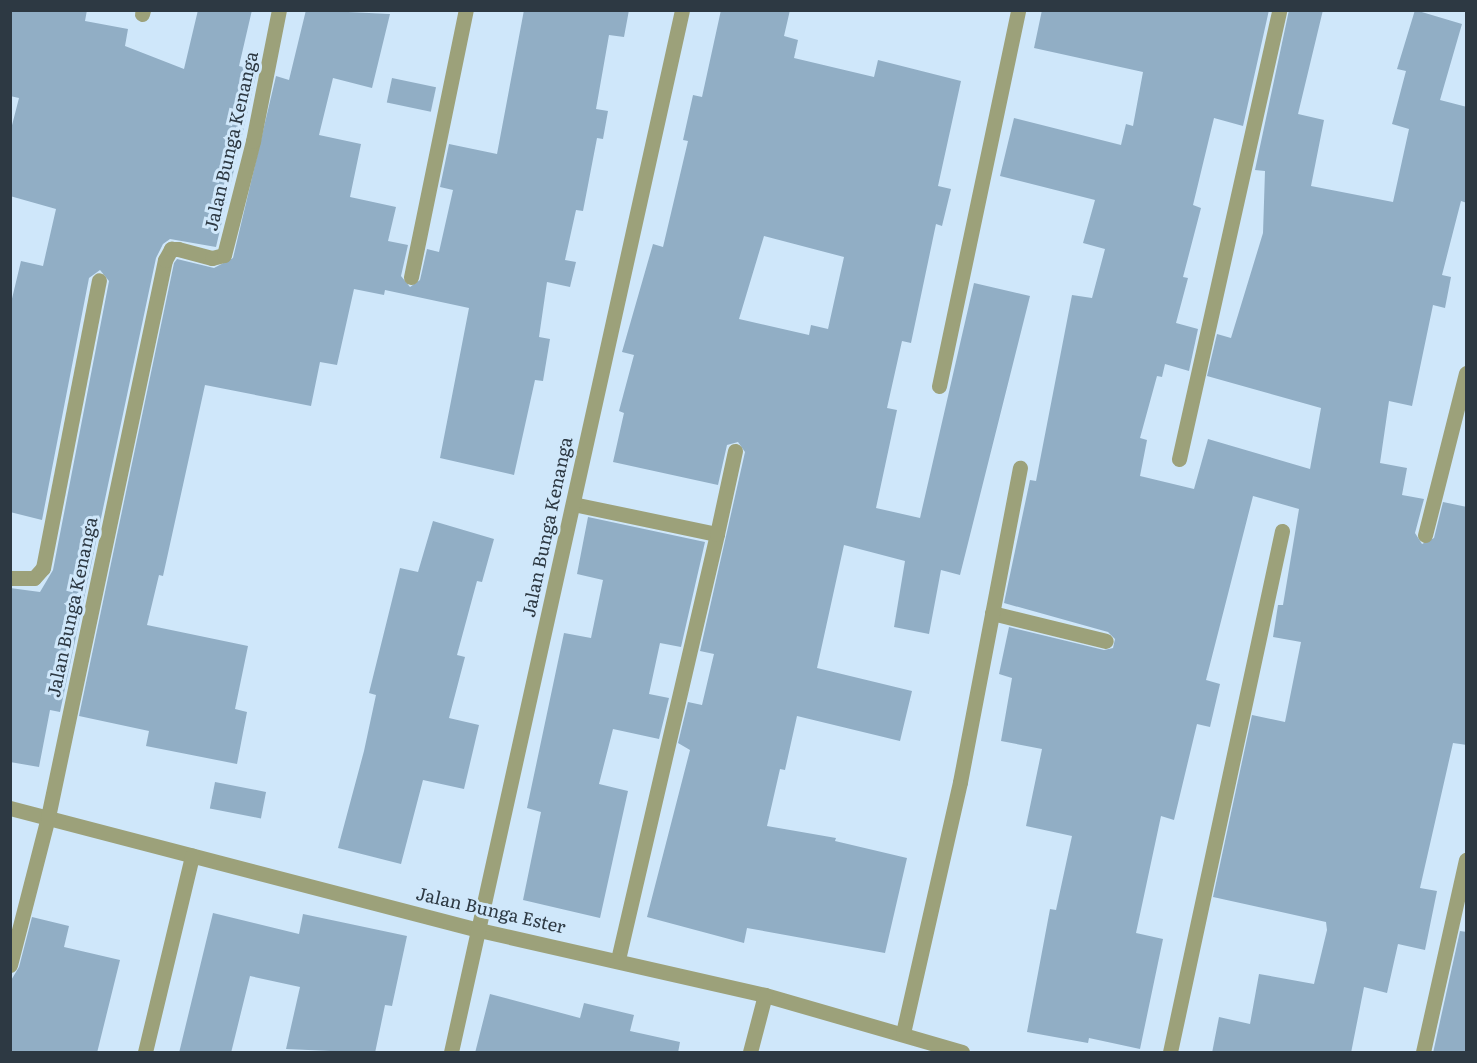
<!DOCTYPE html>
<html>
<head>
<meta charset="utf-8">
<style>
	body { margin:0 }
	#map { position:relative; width:1477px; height:1063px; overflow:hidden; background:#cfe7fa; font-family:Literata,serif }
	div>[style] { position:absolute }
	.building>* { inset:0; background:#91aec5; transform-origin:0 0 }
	.minor>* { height:15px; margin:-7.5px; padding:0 7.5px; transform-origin:7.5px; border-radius:7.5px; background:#9ca17a }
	span { translate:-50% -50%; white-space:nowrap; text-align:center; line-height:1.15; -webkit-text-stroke:6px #cfe7fa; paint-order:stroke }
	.street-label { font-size:18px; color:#2d3943 }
	.frame { position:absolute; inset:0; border:12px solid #2d3943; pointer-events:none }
</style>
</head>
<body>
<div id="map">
	<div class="building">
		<i style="clip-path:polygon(10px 10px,87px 10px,85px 21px,128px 29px,125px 46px,184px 69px,198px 10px,252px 10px,239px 66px,257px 71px,216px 247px,170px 239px,163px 244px,156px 258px,60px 712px,50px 710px,39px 767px,10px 762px,10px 588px,40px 592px,53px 570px,109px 281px,100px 270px,89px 278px,42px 520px,10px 512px,10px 307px,21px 261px,43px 266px,56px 209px,10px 196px,10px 133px,19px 98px,10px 96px)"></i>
		<i style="clip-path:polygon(306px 10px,390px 14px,372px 88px,333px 78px,319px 135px,361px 144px,350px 197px,396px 207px,388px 241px,408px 245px,401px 276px,410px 287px,420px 280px,427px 249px,439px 252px,453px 190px,440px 187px,449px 144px,497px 154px,524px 10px,629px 10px,624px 37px,609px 35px,596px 109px,608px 111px,603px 139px,597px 138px,583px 211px,576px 210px,565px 260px,576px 262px,570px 287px,547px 282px,539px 337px,550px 339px,543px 381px,535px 380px,514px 475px,440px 458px,469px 308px,385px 290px,384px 295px,354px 289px,337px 365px,320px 362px,311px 406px,205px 385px,163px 576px,159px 575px,147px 625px,248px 646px,235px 709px,247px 712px,237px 764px,146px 746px,149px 731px,79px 716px,174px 263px,177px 259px,214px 268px,233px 258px,276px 76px,289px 80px)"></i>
		<i style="clip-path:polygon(evenodd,721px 10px,790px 10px,784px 36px,798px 40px,794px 58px,874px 77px,878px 60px,961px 81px,938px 186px,951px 189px,942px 226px,936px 224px,911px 343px,902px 341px,887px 408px,897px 410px,876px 508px,920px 518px,974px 283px,1030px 296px,960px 575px,941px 570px,929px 634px,894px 627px,905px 561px,844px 545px,817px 668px,912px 691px,900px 741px,797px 716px,785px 770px,780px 769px,767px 826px,836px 838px,835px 841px,907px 858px,885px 953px,747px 928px,744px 943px,647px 917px,690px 750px,678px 743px,688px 702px,702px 705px,714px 654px,700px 651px,745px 452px,738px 442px,727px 445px,718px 485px,613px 462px,624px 413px,619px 411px,634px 355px,622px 352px,653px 244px,663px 247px,688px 141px,683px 140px,693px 95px,702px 97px,721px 10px,764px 236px,844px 257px,828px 329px,811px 325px,809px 335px,739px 319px,764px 236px)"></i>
		<i style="clip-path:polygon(1042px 10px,1269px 10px,1243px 126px,1214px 118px,1193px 205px,1201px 208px,1183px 277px,1188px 278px,1176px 323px,1198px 329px,1189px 371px,1165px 364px,1162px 377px,1157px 376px,1140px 438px,1147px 440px,1140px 476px,1194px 489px,1208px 439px,1310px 469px,1321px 408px,1207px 376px,1217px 334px,1231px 338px,1263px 233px,1265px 171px,1255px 170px,1289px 10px,1323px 10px,1298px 114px,1324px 120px,1311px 186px,1393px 202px,1409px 129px,1392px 124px,1406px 71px,1397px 69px,1415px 10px,1462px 24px,1440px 100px,1467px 107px,1467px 203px,1461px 201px,1442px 275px,1451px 277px,1445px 308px,1433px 305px,1412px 406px,1389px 401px,1380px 463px,1407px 468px,1402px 495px,1424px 499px,1415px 533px,1422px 544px,1434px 538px,1443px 502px,1467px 507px,1467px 745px,1453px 743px,1420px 888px,1437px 891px,1425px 950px,1398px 944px,1387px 993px,1364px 987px,1351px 1053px,1212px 1053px,1219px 1017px,1250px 1024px,1259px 974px,1314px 984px,1327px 930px,1326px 922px,1213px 897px,1252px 715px,1285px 722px,1301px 642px,1273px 637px,1278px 605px,1283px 605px,1299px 509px,1253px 496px,1206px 680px,1220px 684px,1210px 727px,1197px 724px,1174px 820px,1161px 816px,1136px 933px,1163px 939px,1140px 1049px,1089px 1038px,1088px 1043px,1027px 1032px,1050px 909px,1056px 910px,1072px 836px,1026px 826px,1042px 749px,1001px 741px,1012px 678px,999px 674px,1009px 627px,1104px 650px,1113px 648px,1115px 639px,1108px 632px,1004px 603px,1030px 480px,1036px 481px,1072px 295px,1092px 298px,1105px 249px,1083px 243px,1095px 200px,1000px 176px,1014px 118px,1121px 145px,1126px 124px,1133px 126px,1143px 72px,1034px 48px)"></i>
		<i style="left:392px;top:78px;width:45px;height:25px;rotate:12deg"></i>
		<i style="clip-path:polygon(588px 517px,705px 542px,681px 647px,660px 643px,649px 694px,669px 698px,659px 739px,613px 729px,599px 784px,628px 791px,600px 918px,523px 900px,541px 812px,527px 808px,564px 633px,591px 638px,603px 580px,577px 574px)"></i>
		<i style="clip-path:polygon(433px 521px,494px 539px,482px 582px,477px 581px,457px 655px,465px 657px,449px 718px,479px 725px,464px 789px,423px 780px,401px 864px,338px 848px,364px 751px,376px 695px,369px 693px,400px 568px,418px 572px)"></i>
		<i style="left:215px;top:782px;width:52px;height:27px;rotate:11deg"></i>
		<i style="clip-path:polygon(213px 913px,299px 934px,303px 914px,407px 936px,392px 1006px,385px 1005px,375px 1053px,286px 1049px,300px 987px,250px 976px,231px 1053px,179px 1053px)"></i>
		<i style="clip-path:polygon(32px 917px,69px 926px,64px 947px,120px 960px,97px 1053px,10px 1053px,10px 982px,19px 967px)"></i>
		<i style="clip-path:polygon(1460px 931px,1467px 932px,1467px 1053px,1433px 1053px)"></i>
		<i style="clip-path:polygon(490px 994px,580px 1018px,584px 1003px,634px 1015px,630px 1031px,680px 1042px,678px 1053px,475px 1053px)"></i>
	</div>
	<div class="minor">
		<i style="left:142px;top:14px;width:4px;rotate:-76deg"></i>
		<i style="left:411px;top:277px;width:273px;rotate:-78.4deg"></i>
		<i style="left:939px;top:386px;width:384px;rotate:-78.1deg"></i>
		<i style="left:1179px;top:459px;width:460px;rotate:-77.4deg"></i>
		<i style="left:573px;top:504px;width:147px;rotate:11.8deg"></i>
		<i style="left:717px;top:534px;width:436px;rotate:103.1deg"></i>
		<i style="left:717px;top:534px;width:85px;rotate:-77.8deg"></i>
		<i style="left:1425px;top:535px;width:167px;rotate:-75.8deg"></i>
		<i style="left:10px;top:578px;width:24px"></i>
		<i style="left:34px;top:578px;width:13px;rotate:-48deg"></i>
		<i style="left:43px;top:568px;width:293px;rotate:-79deg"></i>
		<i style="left:992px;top:613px;width:117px;rotate:13.8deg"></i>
		<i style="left:10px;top:808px;width:485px;rotate:14.6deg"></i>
		<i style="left:479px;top:930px;width:293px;rotate:12.8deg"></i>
		<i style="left:765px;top:995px;width:205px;rotate:16.1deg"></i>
		<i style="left:10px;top:965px;width:153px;rotate:-75.6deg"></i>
		<i style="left:48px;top:817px;width:569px;rotate:-78.14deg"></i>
		<i style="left:165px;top:260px;width:13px;rotate:-61deg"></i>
		<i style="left:171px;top:249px;width:7px"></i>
		<i style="left:178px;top:249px;width:35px;rotate:15deg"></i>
		<i style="left:212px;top:258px;width:12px;rotate:-14deg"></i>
		<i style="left:224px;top:255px;width:118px;rotate:-75.7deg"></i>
		<i style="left:253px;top:141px;width:134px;rotate:-78.8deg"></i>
		<i style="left:903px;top:1033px;width:257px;rotate:-77.2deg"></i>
		<i style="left:960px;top:782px;width:320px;rotate:-79.2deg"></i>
		<i style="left:145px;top:1052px;width:202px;rotate:-76.5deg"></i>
		<i style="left:451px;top:1052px;width:1067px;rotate:-77.5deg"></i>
		<i style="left:750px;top:1052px;width:59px;rotate:-75.3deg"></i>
		<i style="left:1170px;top:1052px;width:533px;rotate:-77.87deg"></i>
		<i style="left:1423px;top:1052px;width:197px;rotate:-77.4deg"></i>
	</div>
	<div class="street-label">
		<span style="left:231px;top:141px;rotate:-77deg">Jalan Bunga Kenanga</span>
		<span style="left:547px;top:527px;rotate:-78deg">Jalan Bunga Kenanga</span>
		<span style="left:72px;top:607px;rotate:-78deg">Jalan Bunga Kenanga</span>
		<span style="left:491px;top:910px;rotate:13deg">Jalan Bunga Ester</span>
	</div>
	<div class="frame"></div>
</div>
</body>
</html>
